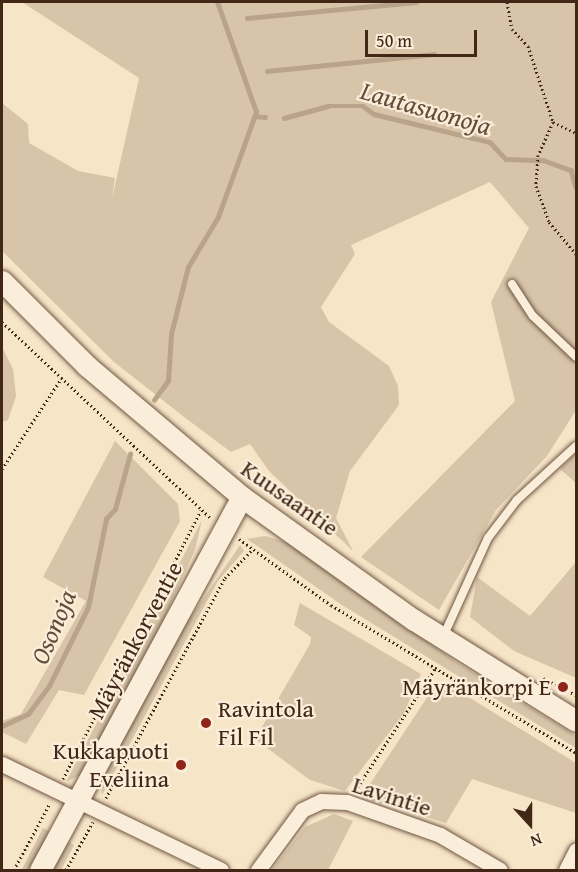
<!DOCTYPE html>
<html>
<head>
<meta charset="utf-8">
<style>
	body { margin:0 }
	#map { position:relative; width:578px; height:872px; overflow:hidden; background:#f7e5c7; font-family:"Gentium Book Plus",serif }
	div>[style] { position:absolute }
	.green>* { inset:0; background:#d8c5a9; transform-origin:0 0 }
	.stream>* { height:4.5px; margin:-2.25px; padding:0 2.25px; transform-origin:2.25px; border-radius:2.25px; background:#b9a48b }
	.path>* { height:3px; margin-top:-1.5px; transform-origin:0; background:repeating-linear-gradient(90deg,#422717 0 1.5px,transparent 0 4.5px) }
	.roads { filter:drop-shadow(0 0 2px #6f5643) drop-shadow(0 0 2px #6f5643) }
	.lane>* { height:8px; margin:-4px; padding:0 4px; transform-origin:4px; border-radius:4px; background:#faeedb }
	.street>* { height:15px; margin:-7.5px; padding:0 7.5px; transform-origin:7.5px; border-radius:7.5px; background:#faeedb }
	.secondary>* { height:21px; margin:-10.5px; padding:0 10.5px; transform-origin:10.5px; border-radius:10.5px; background:#faeedb }
	.dots>* { width:16px; height:16px; translate:-50% -50%; box-sizing:border-box; border:3px solid #faeedb; border-radius:50% }
	span { translate:-50% -50%; white-space:nowrap; text-align:center; line-height:1.15; -webkit-text-stroke:4.5px #faeedb; paint-order:stroke }
	.street-label { font-size:24px; color:#422717 }
	.poi-label { font-size:24px; color:#422717 }
	.right { translate:-100% -50%; text-align:right }
	.left { translate:0 -50%; text-align:left }
	.water-label { font-size:26px; color:#664c3a; font-style:italic }
	.frame { position:absolute; inset:0; border:3px solid #422717; pointer-events:none }
	.north { position:absolute; left:500px; top:794px; width:60px; height:60px; -webkit-text-stroke:4px #faeedb; paint-order:stroke; rotate:159deg; font-size:16px; font-weight:700; line-height:24px; text-align:center; color:#422717 }
	.north::after { content:''; display:block; margin:auto; width:21px; height:27px; background:#422717; clip-path:polygon(50% 0,100% 100%,50% 72%,0 100%) }
	.scale { position:absolute; left:365px; top:30px; width:112px; height:27px; box-sizing:border-box; border:3px solid #422717; border-top:0; padding-left:8px; font-size:18px; line-height:21px; white-space:nowrap; color:#422717; -webkit-text-stroke:4px #faeedb; paint-order:stroke }
</style>
</head>
<body>
<div id="map">
	<div class="green">
		<i style="clip-path:polygon(22px 2px,576px 2px,576px 410px,547px 456px,496px 510px,439px 610px,361px 557px,515px 401px,491px 302px,529px 228px,490px 182px,351px 245px,355px 254px,321px 307px,329px 322px,389px 366px,398px 386px,399px 405px,350px 471px,336px 518px,353px 551px,269px 471px,250px 444px,231px 452px,188px 420px,114px 362px,2px 251px,2px 103px,28px 124px,29px 143px,78px 171px,115px 178px,112px 199px,139px 78px)"></i>
		<i style="clip-path:polygon(2px 347px,13px 369px,16px 396px,8px 420px,2px 422px)"></i>
		<i style="clip-path:polygon(115px 441px,178px 504px,180px 521px,84px 695px,59px 690px,26px 744px,2px 732px,2px 721px,21px 714px,86px 601px,43px 577px)"></i>
		<i style="clip-path:polygon(576px 453px,576px 483px,560px 469px)"></i>
		<i style="clip-path:polygon(202px 520px,195px 550px,161px 625px,80px 775px,66px 782px)"></i>
		<i style="clip-path:polygon(265px 536px,290px 543px,456px 662px,576px 736px,576px 748px,342px 605px,247px 539px)"></i>
		<i style="clip-path:polygon(240px 545px,244px 551px,218px 581px,102px 795px,100px 781px,175px 640px)"></i>
		<i style="clip-path:polygon(576px 562px,576px 678px,514px 651px,470px 617px,477px 577px,530px 616px)"></i>
		<i style="clip-path:polygon(300px 603px,421px 674px,404px 713px,345px 791px,310px 780px,255px 739px,310px 644px,311px 637px,294px 625px)"></i>
		<i style="clip-path:polygon(444px 682px,576px 763px,576px 813px,472px 779px,446px 823px,367px 799px,366px 790px,436px 684px)"></i>
		<i style="clip-path:polygon(334px 814px,353px 821px,328px 870px,272px 870px,305px 827px)"></i>
		<i style="left:43px;top:828px;width:9px;height:48px;rotate:27deg"></i>
		<i style="clip-path:polygon(67px 841px,74px 845px,61px 870px,52px 870px)"></i>
	</div>
	<div class="stream">
		<i style="left:247px;top:18px;width:170px;rotate:-5.4deg"></i>
		<i style="left:267px;top:71px;width:168px;rotate:-5.8deg"></i>
		<i style="left:255px;top:116px;width:10px;rotate:6deg"></i>
		<i style="left:284px;top:118px;width:46px;rotate:-15.3deg"></i>
		<i style="left:328px;top:106px;width:35px"></i>
		<i style="left:363px;top:106px;width:14px;rotate:36deg"></i>
		<i style="left:374px;top:114px;width:119px;rotate:13.6deg"></i>
		<i style="left:490px;top:142px;width:23px;rotate:47deg"></i>
		<i style="left:506px;top:159px;width:37px;rotate:2deg"></i>
		<i style="left:543px;top:160px;width:30px;rotate:20deg"></i>
		<i style="left:571px;top:170px;width:18px;rotate:74deg"></i>
		<i style="left:154px;top:400px;width:24px;rotate:-54deg"></i>
		<i style="left:168px;top:381px;width:47px;rotate:-86.3deg"></i>
		<i style="left:171px;top:334px;width:69px;rotate:-75.8deg"></i>
		<i style="left:188px;top:267px;width:58px;rotate:-59deg"></i>
		<i style="left:218px;top:217px;width:112px;rotate:-70.1deg"></i>
		<i style="left:256px;top:112px;width:117px;rotate:-109.5deg"></i>
		<i style="left:2px;top:726px;width:29px;rotate:-25deg"></i>
		<i style="left:28px;top:714px;width:35px;rotate:-53deg"></i>
		<i style="left:49px;top:686px;width:88px;rotate:-63.7deg"></i>
		<i style="left:88px;top:607px;width:90px;rotate:-78.4deg"></i>
		<i style="left:106px;top:519px;width:13px;rotate:-48deg"></i>
		<i style="left:115px;top:509px;width:57px;rotate:-74.7deg"></i>
	</div>
	<div class="path">
		<i style="left:507px;top:2px;width:27px;rotate:80deg"></i>
		<i style="left:512px;top:29px;width:23px;rotate:47deg"></i>
		<i style="left:528px;top:46px;width:80px;rotate:71.8deg"></i>
		<i style="left:553px;top:122px;width:25px;rotate:26deg"></i>
		<i style="left:553px;top:122px;width:36px;rotate:114deg"></i>
		<i style="left:538px;top:155px;width:31px;rotate:94deg"></i>
		<i style="left:536px;top:186px;width:38px;rotate:70deg"></i>
		<i style="left:549px;top:222px;width:42px;rotate:49.8deg"></i>
		<i style="left:2px;top:322px;width:285px;rotate:43.2deg"></i>
		<i style="left:2px;top:469px;width:108px;rotate:-56.8deg"></i>
		<i style="left:239px;top:539px;width:113px;rotate:35.7deg"></i>
		<i style="left:331px;top:605px;width:286px;rotate:31.1deg"></i>
		<i style="left:543px;top:678px;width:37px;rotate:27deg"></i>
		<i style="left:63px;top:779px;width:302px;rotate:-62.8deg"></i>
		<i style="left:355px;top:791px;width:148px;rotate:-56.8deg"></i>
		<i style="left:106px;top:798px;width:250px;rotate:-61.6deg"></i>
		<i style="left:225px;top:578px;width:40px;rotate:-46deg"></i>
		<i style="left:14px;top:870px;width:76px;rotate:-61.8deg"></i>
		<i style="left:66px;top:870px;width:55px;rotate:-60.6deg"></i>
	</div>
	<div class="roads">
		<div class="lane">
			<i style="left:512px;top:284px;width:38px;rotate:57deg"></i>
			<i style="left:533px;top:316px;width:59px;rotate:43.6deg"></i>
			<i style="left:443px;top:637px;width:109px;rotate:-65.6deg"></i>
			<i style="left:488px;top:538px;width:48px;rotate:-52.7deg"></i>
			<i style="left:517px;top:500px;width:80px;rotate:-42.5deg"></i>
		</div>
		<div class="street">
			<i style="left:2px;top:764px;width:243px;rotate:25.8deg"></i>
			<i style="left:258px;top:870px;width:74px;rotate:-53.7deg"></i>
			<i style="left:302px;top:810px;width:21px;rotate:-25deg"></i>
			<i style="left:321px;top:801px;width:26px;rotate:2deg"></i>
			<i style="left:347px;top:802px;width:99px;rotate:19.5deg"></i>
			<i style="left:440px;top:835px;width:69px;rotate:30.3deg"></i>
			<i style="left:566px;top:870px;width:22px;rotate:-63deg"></i>
		</div>
		<div class="secondary">
			<i style="left:2px;top:281px;width:120px;rotate:45deg"></i>
			<i style="left:87px;top:366px;width:203px;rotate:40.2deg"></i>
			<i style="left:242px;top:497px;width:211px;rotate:35.6deg"></i>
			<i style="left:414px;top:620px;width:191px;rotate:31.9deg"></i>
			<i style="left:40px;top:870px;width:424px;rotate:-61.6deg"></i>
		</div>
	</div>
	<div class="dots">
		<i style="left:563px;top:687px;background:#8f2418"></i>
		<i style="left:206px;top:723px;background:#8f2418"></i>
		<i style="left:181px;top:765px;background:#8f2418"></i>
	</div>
	<div class="street-label">
		<span style="left:290px;top:498px;rotate:35deg">Kuusaantie</span>
		<span style="left:135px;top:640px;rotate:-62deg">Mäyränkorventie</span>
		<span style="left:392px;top:796px;rotate:18deg">Lavintie</span>
	</div>
	<div class="poi-label">
		<span class="right" style="left:551px;top:687px">Mäyränkorpi E</span>
		<span class="left" style="left:218px;top:723px">Ravintola<br>Fil Fil</span>
		<span class="right" style="left:169px;top:765px">Kukkapuoti<br>Eveliina</span>
	</div>
	<div class="water-label">
		<span style="left:426px;top:108px;rotate:16deg">Lautasuonoja</span>
		<span style="left:53px;top:627px;rotate:-67deg">Osonoja</span>
	</div>
	<div class="frame"></div>
	<div class="north">N</div>
	<div class="scale">50 m</div>
</div>
</body>
</html>
